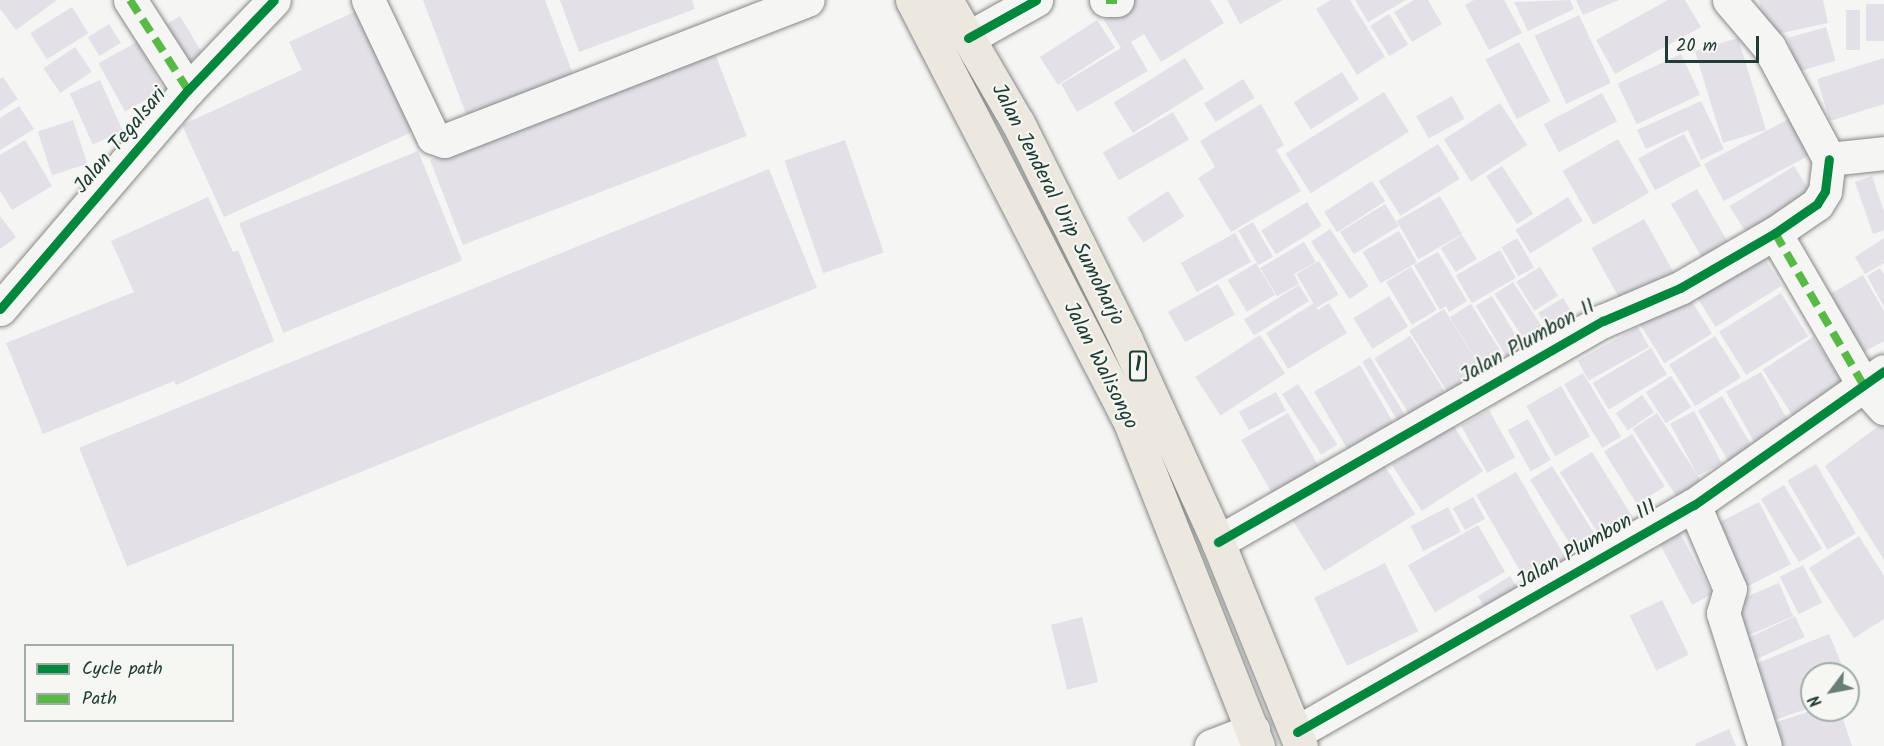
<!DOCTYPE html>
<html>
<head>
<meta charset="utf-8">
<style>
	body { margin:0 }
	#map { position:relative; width:1884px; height:746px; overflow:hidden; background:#f5f5f3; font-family:Kalam,sans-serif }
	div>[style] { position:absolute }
	.building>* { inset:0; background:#e4e0e7; transform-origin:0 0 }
	.roads { filter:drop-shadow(0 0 2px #858a88) drop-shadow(0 0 2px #858a88) }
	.minor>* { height:33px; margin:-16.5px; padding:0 16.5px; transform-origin:16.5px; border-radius:16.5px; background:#f5f5f3 }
	.highway>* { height:33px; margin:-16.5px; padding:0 16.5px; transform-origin:16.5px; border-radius:16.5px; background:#ece8df }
	.quiet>* { height:8px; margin-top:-4px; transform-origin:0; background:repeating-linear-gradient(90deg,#58b947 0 15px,transparent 0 23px) }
	.cycleway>* { height:9px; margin:-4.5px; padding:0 4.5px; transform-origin:4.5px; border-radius:4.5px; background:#00873e }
	span { translate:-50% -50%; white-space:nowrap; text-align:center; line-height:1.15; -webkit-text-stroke:4.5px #f6f6f2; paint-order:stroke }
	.shield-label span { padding:2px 4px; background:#f6f6f2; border:2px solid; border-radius:4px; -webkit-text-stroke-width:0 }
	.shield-label { font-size:20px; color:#1f3d34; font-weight:700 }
	.street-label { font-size:21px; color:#1f3d34 }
	.legend { position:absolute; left:24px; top:644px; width:210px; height:78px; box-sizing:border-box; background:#f6f6f2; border:2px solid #a0aca6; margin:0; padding:8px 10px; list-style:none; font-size:18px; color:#1f3d34 }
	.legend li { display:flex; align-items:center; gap:12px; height:30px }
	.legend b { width:30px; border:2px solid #a0aca6 }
	.north { position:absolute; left:1800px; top:662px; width:60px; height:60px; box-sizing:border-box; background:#f6f6f2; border:2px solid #a0aca6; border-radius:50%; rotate:238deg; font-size:16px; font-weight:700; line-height:24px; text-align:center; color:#1f3d34 }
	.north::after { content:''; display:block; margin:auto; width:21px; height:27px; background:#6a7d77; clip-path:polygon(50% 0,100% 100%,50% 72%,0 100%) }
	.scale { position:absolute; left:1665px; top:36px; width:94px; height:27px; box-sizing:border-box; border:3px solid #1f3d34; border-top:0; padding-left:8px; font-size:18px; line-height:21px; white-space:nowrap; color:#1f3d34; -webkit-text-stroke:4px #f6f6f2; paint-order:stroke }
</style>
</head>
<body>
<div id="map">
	<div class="building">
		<i style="clip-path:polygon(0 0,57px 0,16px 30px,0 9px)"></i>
		<i style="clip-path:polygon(423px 0,545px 0,576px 82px,469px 122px)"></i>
		<i style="clip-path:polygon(560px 0,692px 0,695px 9px,579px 52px)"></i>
		<i style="clip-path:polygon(1127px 0,1210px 0,1224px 23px,1161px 62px,1144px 34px,1131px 42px,1148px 71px,1077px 112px,1061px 84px,1121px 48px,1104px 20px,1127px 6px)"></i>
		<i style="clip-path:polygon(1227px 0,1283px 0,1240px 24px)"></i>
		<i style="clip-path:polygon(1331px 0,1350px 0,1385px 57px,1357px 75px,1316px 9px)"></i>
		<i style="clip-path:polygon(1355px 0,1406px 0,1368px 22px)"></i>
		<i style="clip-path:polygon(1414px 0,1428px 0,1442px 24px,1412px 42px,1394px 12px)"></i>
		<i style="clip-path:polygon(1474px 0,1504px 0,1522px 33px,1489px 50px,1465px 5px)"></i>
		<i style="clip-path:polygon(1570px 0,1574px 9px,1528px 31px,1514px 2px)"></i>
		<i style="clip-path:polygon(1576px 0,1619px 0,1583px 15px)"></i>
		<i style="clip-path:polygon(1668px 0,1685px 0,1701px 27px,1615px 74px,1596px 40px)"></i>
		<i style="clip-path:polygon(1759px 0,1823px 0,1828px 23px,1767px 36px)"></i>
		<i style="left:1884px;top:4px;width:37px;height:18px;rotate:90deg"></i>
		<i style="left:72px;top:7px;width:31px;height:49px;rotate:58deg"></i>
		<i style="clip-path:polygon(363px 8px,421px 128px,224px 217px,182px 125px,302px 70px,289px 42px)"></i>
		<i style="left:1846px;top:10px;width:14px;height:40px"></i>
		<i style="left:1389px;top:14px;width:36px;height:22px;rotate:58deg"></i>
		<i style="left:1579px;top:15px;width:75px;height:49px;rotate:65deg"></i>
		<i style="left:180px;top:16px;width:44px;height:21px;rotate:59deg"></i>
		<i style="left:1097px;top:20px;width:33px;height:68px;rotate:57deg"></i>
		<i style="left:109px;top:24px;width:22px;height:25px;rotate:58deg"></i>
		<i style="left:1826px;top:27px;width:35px;height:40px;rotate:74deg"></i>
		<i style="left:1738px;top:38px;width:96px;height:45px;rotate:73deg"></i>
		<i style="left:137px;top:42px;width:55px;height:44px;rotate:61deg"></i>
		<i style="left:1519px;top:42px;width:67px;height:38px;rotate:62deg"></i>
		<i style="left:75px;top:47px;width:30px;height:38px;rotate:56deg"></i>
		<i style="left:714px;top:51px;width:91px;height:304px;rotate:69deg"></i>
		<i style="left:1681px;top:54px;width:45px;height:70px;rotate:65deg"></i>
		<i style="left:1185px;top:58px;width:36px;height:84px;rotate:58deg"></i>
		<i style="clip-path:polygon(1884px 58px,1884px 104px,1830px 121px,1817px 79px)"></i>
		<i style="left:1342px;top:72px;width:32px;height:57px;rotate:58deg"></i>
		<i style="clip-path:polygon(3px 77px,18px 99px,0 111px,0 79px)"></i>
		<i style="left:1243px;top:79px;width:22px;height:46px;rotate:58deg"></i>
		<i style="left:100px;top:80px;width:56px;height:33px;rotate:66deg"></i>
		<i style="left:1384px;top:92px;width:47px;height:116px;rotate:58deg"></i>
		<i style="left:1602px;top:93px;width:32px;height:66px;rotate:62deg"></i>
		<i style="left:1452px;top:96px;width:26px;height:41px;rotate:61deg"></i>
		<i style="clip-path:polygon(1701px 101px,1724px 149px,1701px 160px,1688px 130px,1646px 149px,1637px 130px)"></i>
		<i style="left:1500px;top:103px;width:50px;height:67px;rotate:57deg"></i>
		<i style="clip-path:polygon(1261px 104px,1284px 145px,1276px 150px,1301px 191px,1231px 232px,1198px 178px,1215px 167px,1200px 141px)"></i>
		<i style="clip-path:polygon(19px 106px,34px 129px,0 150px,0 118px)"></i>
		<i style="left:1173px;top:112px;width:32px;height:81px;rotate:60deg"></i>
		<i style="left:1794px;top:116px;width:42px;height:102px;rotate:62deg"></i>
		<i style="left:73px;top:120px;width:46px;height:37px;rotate:72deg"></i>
		<i style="left:1684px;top:134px;width:36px;height:52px;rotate:62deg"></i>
		<i style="left:1618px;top:139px;width:62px;height:64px;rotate:60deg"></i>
		<i style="clip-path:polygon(25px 140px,52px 186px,12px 210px,0 191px,0 155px)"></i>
		<i style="left:845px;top:140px;width:119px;height:64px;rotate:71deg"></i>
		<i style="left:1438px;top:144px;width:41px;height:70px;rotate:58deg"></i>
		<i style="left:418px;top:151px;width:118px;height:193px;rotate:68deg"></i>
		<i style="left:1502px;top:166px;width:57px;height:19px;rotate:57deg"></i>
		<i style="left:1794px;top:166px;width:38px;height:76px;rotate:58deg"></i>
		<i style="left:769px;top:169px;width:128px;height:744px;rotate:68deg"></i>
		<i style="clip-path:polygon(1872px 176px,1884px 211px,1884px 230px,1873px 234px,1855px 182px)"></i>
		<i style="left:1372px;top:181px;width:24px;height:57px;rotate:57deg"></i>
		<i style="left:1697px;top:189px;width:61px;height:30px;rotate:60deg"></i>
		<i style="left:1168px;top:191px;width:30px;height:49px;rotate:57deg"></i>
		<i style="left:1440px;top:196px;width:44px;height:50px;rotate:60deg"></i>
		<i style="clip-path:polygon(208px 197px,233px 252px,238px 250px,274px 341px,176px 385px,174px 381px,43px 434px,6px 343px,134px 292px,111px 241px)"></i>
		<i style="left:1568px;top:197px;width:28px;height:62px;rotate:58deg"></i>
		<i style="left:1307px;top:202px;width:28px;height:54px;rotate:58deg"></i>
		<i style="left:1385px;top:204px;width:26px;height:53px;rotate:58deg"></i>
		<i style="clip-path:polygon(0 216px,16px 237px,0 249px)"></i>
		<i style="left:1644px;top:219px;width:65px;height:60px;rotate:61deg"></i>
		<i style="left:1253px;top:222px;width:40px;height:17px;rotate:60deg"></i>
		<i style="left:1330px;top:229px;width:69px;height:23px;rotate:56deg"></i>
		<i style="left:1399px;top:231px;width:36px;height:42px;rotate:60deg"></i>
		<i style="left:1235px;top:233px;width:33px;height:62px;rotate:61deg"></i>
		<i style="left:1462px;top:235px;width:28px;height:25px;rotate:58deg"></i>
		<i style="left:1517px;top:238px;width:34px;height:18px;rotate:60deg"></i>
		<i style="clip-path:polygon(1884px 238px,1884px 263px,1865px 274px,1855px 257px)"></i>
		<i style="clip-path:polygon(1304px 242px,1316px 262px,1294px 274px,1299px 284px,1277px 296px,1260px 268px)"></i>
		<i style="left:1500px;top:250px;width:32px;height:51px;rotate:60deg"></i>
		<i style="left:1760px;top:251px;width:41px;height:78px;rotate:58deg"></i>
		<i style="clip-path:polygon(1438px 252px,1467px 301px,1449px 312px,1446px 306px,1440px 310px,1414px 265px)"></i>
		<i style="left:1319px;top:261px;width:39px;height:26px;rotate:60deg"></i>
		<i style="left:1256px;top:263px;width:37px;height:33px;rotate:59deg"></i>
		<i style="left:1411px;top:267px;width:50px;height:29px;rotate:59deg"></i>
		<i style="left:1540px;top:267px;width:34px;height:28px;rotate:58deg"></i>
		<i style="clip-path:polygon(1880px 268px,1884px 275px,1884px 307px,1867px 276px)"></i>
		<i style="clip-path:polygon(1863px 275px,1884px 311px,1884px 341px,1860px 354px,1827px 296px)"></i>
		<i style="left:1513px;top:282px;width:67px;height:22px;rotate:57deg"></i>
		<i style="left:1218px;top:284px;width:35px;height:57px;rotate:61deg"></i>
		<i style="left:1299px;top:285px;width:19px;height:65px;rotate:58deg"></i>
		<i style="left:1686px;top:292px;width:49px;height:56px;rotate:58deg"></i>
		<i style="left:1781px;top:293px;width:51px;height:73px;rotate:58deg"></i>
		<i style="left:1389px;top:296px;width:36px;height:42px;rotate:58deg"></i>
		<i style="left:1492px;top:296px;width:66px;height:19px;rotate:59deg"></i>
		<i style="left:1563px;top:298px;width:29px;height:29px;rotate:59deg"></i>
		<i style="clip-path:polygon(1314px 303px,1318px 310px,1329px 303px,1347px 333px,1288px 369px,1266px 333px)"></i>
		<i style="left:1471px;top:304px;width:60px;height:25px;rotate:58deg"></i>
		<i style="left:1444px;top:309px;width:81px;height:41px;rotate:58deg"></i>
		<i style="left:1638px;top:327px;width:23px;height:69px;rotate:61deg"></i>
		<i style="left:1260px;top:335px;width:46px;height:77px;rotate:57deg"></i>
		<i style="left:1410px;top:336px;width:73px;height:42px;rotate:58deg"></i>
		<i style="left:1715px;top:336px;width:49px;height:54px;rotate:58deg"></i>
		<i style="left:1813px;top:337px;width:59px;height:60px;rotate:57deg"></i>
		<i style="left:1651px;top:348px;width:31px;height:68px;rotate:59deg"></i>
		<i style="left:1370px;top:357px;width:74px;height:9px;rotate:59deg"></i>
		<i style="left:1360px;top:365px;width:66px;height:53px;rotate:60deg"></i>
		<i style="left:1761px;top:372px;width:60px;height:40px;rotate:61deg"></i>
		<i style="left:1583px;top:373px;width:74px;height:22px;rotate:59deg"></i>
		<i style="left:1671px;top:376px;width:37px;height:30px;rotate:57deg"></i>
		<i style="left:1298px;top:384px;width:72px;height:19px;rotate:57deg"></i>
		<i style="left:1561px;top:386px;width:58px;height:40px;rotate:60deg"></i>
		<i style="left:1276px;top:392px;width:21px;height:42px;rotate:62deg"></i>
		<i style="left:1642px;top:395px;width:21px;height:32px;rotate:55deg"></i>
		<i style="left:1722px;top:396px;width:62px;height:28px;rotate:59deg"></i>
		<i style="left:1489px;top:410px;width:54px;height:32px;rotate:61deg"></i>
		<i style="left:1694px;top:411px;width:59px;height:27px;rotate:62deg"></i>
		<i style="left:1288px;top:413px;width:62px;height:54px;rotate:60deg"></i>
		<i style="left:1657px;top:413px;width:86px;height:29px;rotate:57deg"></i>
		<i style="left:1528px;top:419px;width:47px;height:23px;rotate:61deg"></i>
		<i style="clip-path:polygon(1884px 422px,1884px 560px,1825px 466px)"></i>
		<i style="left:1453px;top:425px;width:55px;height:73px;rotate:57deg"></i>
		<i style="left:1632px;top:434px;width:62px;height:33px;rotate:58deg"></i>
		<i style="left:1592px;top:452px;width:84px;height:38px;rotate:58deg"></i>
		<i style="left:1378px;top:455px;width:70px;height:107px;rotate:58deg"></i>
		<i style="left:1816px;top:464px;width:80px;height:33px;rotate:60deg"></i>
		<i style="left:1552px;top:466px;width:89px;height:26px;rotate:58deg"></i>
		<i style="left:1516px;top:472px;width:107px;height:46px;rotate:60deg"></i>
		<i style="left:1784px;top:485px;width:74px;height:27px;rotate:59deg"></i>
		<i style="left:1473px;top:497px;width:25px;height:23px;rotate:61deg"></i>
		<i style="left:1759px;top:502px;width:70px;height:55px;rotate:63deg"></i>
		<i style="left:1448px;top:507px;width:28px;height:42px;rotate:63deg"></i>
		<i style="left:1478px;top:525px;width:54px;height:81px;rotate:60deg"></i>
		<i style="left:1680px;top:533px;width:69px;height:23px;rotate:62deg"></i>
		<i style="clip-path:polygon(1859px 536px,1884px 576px,1884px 619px,1854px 638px,1809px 568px)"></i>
		<i style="left:1385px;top:563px;width:76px;height:79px;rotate:64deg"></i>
		<i style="left:1803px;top:565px;width:42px;height:26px;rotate:63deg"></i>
		<i style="left:1510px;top:576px;width:15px;height:38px;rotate:58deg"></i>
		<i style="left:1779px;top:583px;width:36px;height:48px;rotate:67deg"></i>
		<i style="left:1662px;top:600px;width:61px;height:36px;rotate:64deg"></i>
		<i style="left:1795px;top:616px;width:23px;height:53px;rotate:65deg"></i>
		<i style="left:1082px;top:617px;width:67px;height:32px;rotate:76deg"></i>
		<i style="clip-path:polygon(1829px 634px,1845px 672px,1812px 674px,1812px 707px,1775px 720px,1753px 665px)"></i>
		<i style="clip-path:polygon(1814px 710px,1840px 710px,1852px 746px,1771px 746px,1764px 726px)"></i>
		<i style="clip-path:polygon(1729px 729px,1736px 746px,1696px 746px,1695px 744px)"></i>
	</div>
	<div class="roads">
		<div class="minor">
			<i style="left:130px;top:0;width:107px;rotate:57.2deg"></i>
			<i style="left:368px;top:0;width:152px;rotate:64.6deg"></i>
			<i style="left:433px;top:137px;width:12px;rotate:20deg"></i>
			<i style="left:444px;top:141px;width:390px;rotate:-21.2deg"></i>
			<i style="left:1106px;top:0;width:11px"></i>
			<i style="left:1729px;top:0;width:62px;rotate:49.6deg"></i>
			<i style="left:1769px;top:47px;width:127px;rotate:61.8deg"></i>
			<i style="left:968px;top:38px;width:78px;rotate:-29.2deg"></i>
			<i style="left:1829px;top:159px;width:55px;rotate:-6.2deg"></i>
			<i style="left:1775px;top:233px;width:177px;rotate:59.8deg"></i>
			<i style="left:1864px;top:386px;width:30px;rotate:48deg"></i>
			<i style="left:0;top:309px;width:289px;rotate:-49.4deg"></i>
			<i style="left:188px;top:90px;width:124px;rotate:-46.3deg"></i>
			<i style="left:1694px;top:505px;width:91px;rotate:66.8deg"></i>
			<i style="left:1730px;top:589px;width:25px;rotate:106deg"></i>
			<i style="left:1723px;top:613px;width:139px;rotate:72.5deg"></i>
			<i style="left:1218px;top:542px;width:444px;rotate:-29.9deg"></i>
			<i style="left:1603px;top:321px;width:84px;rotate:-23.2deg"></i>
			<i style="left:1680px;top:288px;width:110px;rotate:-30.1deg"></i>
			<i style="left:1775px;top:233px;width:51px;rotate:-34.6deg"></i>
			<i style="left:1817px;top:204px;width:15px;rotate:-58deg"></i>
			<i style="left:1825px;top:191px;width:32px;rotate:-83deg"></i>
			<i style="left:1297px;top:732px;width:457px;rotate:-29.8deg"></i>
			<i style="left:1694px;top:505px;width:232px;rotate:-35.2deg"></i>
			<i style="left:1211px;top:746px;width:45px;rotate:-20.9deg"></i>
		</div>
		<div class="highway">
			<i style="left:912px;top:0;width:478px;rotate:62.7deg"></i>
			<i style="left:1131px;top:425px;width:345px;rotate:68.4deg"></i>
			<i style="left:946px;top:0;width:143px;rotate:59.7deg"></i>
			<i style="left:1018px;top:123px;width:242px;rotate:63.5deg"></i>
			<i style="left:1126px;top:340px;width:222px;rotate:65.5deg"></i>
			<i style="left:1218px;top:542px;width:220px;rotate:67.9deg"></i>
		</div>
	</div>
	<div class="quiet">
		<i style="left:130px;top:0;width:107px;rotate:57.2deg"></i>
		<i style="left:1106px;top:0;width:11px"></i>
		<i style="left:1775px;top:233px;width:177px;rotate:59.8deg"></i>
	</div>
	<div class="cycleway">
		<i style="left:968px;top:38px;width:78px;rotate:-29.2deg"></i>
		<i style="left:0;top:309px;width:289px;rotate:-49.4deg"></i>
		<i style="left:188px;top:90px;width:124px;rotate:-46.3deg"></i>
		<i style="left:1218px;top:542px;width:444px;rotate:-29.9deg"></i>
		<i style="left:1603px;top:321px;width:84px;rotate:-23.2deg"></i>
		<i style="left:1680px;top:288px;width:110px;rotate:-30.1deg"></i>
		<i style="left:1775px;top:233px;width:51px;rotate:-34.6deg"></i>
		<i style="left:1817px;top:204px;width:15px;rotate:-58deg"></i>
		<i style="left:1825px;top:191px;width:32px;rotate:-83deg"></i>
		<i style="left:1297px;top:732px;width:457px;rotate:-29.8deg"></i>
		<i style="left:1694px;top:505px;width:232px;rotate:-35.2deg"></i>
	</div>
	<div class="shield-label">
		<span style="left:1138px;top:366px">1</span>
	</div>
	<div class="street-label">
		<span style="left:121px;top:141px;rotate:-50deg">Jalan Tegalsari</span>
		<span style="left:1057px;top:205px;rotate:63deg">Jalan Jenderal Urip Sumoharjo</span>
		<span style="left:1528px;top:342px;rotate:-29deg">Jalan Plumbon II</span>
		<span style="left:1100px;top:366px;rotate:63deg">Jalan Walisongo</span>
		<span style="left:1587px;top:545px;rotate:-30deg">Jalan Plumbon III</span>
	</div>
	<ul class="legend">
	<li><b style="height:8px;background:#00873e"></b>Cycle path</li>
	<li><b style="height:8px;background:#58b947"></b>Path</li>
	</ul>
	<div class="north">N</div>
	<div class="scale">20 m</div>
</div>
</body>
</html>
